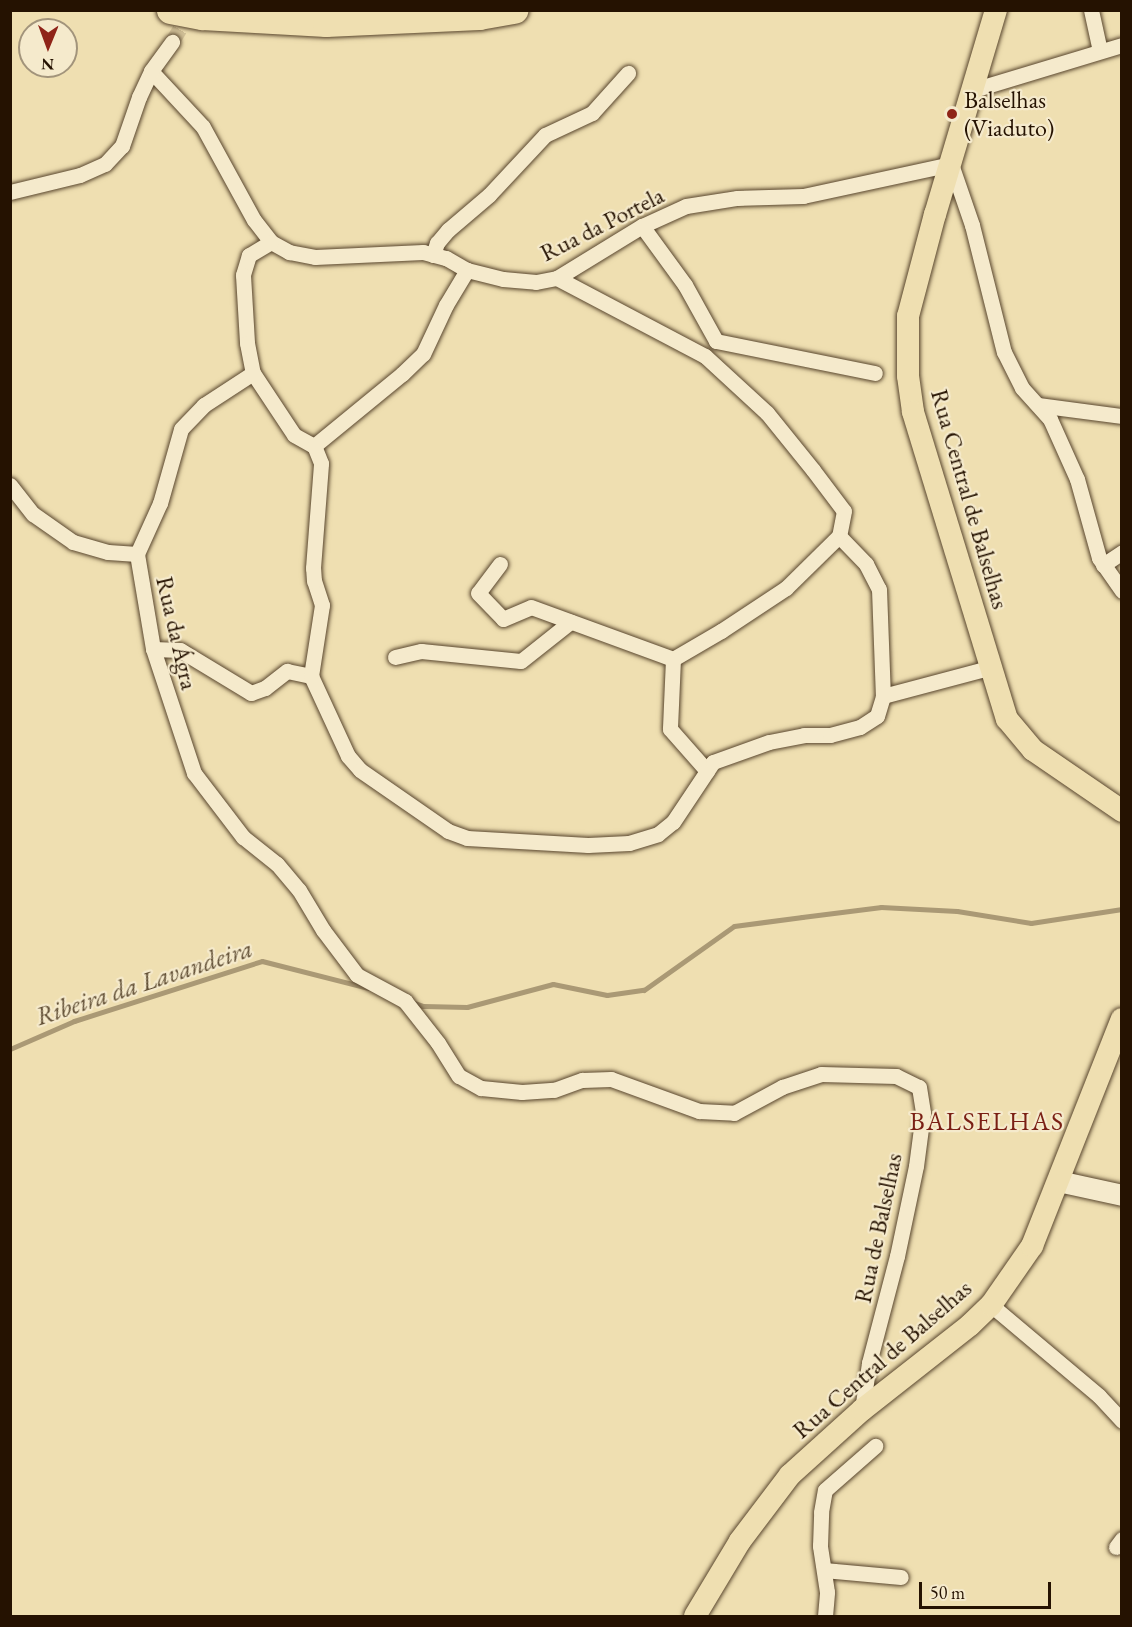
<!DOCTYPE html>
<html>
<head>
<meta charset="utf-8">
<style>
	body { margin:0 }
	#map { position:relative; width:1132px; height:1627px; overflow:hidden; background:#efdfb1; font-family:"EB Garamond",serif }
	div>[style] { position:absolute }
	.stream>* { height:5px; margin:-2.5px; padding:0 2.5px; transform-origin:2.5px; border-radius:2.5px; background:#aa9975 }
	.street-tunnel>* { height:15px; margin-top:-7.5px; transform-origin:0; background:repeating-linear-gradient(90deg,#d1c097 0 15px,transparent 0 23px) }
	.roads { filter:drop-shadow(0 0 2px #58452d) drop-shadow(0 0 2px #58452d) }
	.street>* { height:15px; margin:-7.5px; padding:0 7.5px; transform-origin:7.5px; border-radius:7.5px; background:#f5eacc }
	.secondary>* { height:21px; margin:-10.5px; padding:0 10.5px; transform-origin:10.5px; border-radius:10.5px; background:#f5eacc }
	.primary>* { height:22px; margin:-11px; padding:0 11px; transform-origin:11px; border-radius:11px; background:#efdfb1 }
	.highway>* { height:27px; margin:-13.5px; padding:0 13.5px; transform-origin:13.5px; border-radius:13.5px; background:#efdfb1 }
	.dots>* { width:16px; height:16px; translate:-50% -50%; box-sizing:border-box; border:3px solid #f5eacc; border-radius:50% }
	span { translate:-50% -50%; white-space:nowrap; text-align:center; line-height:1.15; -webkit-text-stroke:4.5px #f5eacc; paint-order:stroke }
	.poi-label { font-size:24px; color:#251201 }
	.left { translate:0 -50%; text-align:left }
	.street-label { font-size:24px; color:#251201 }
	.water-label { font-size:26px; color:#614f35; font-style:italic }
	.neighbourhood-label { font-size:26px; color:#7a1f14; letter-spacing:1.5px }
	.frame { position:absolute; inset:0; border:12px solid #251201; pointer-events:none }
	.north { position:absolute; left:18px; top:18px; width:60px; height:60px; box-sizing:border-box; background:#f5eacc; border:2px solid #a2947b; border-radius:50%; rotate:181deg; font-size:16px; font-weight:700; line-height:24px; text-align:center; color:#251201 }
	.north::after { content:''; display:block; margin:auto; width:21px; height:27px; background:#8f2418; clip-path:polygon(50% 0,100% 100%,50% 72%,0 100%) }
	.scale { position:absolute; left:919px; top:1582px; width:132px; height:27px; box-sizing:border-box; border:3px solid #251201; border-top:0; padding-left:8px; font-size:18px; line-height:21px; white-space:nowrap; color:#251201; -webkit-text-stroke:4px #f5eacc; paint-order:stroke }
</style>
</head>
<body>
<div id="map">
	<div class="stream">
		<i style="left:411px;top:1002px;width:13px;rotate:18deg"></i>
		<i style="left:423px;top:1006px;width:44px;rotate:1.3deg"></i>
		<i style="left:467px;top:1007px;width:89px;rotate:-15deg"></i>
		<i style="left:553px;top:984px;width:55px;rotate:11.5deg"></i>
		<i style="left:607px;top:995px;width:37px;rotate:-8deg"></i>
		<i style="left:644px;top:990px;width:110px;rotate:-35.4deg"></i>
		<i style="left:734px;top:926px;width:69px;rotate:-7.5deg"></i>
		<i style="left:802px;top:917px;width:80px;rotate:-7.2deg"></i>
		<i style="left:881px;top:907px;width:76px;rotate:3deg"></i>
		<i style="left:957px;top:911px;width:75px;rotate:9.2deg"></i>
		<i style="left:1031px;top:923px;width:92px;rotate:-8.7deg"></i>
		<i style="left:10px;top:1049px;width:70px;rotate:-23.6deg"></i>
		<i style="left:74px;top:1021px;width:197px;rotate:-17.7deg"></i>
		<i style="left:262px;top:961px;width:109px;rotate:14.3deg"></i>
	</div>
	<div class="street-tunnel">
		<i style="left:172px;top:42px;width:37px;rotate:-59deg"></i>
	</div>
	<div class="roads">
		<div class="street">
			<i style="left:1091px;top:10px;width:42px;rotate:77.6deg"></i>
			<i style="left:151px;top:71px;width:76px;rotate:47.1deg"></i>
			<i style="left:203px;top:127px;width:106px;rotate:61.3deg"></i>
			<i style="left:254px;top:220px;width:28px;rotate:52deg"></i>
			<i style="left:271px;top:242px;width:21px;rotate:29deg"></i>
			<i style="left:289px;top:252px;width:26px;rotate:11deg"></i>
			<i style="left:315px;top:257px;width:108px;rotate:-2.7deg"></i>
			<i style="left:423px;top:252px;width:24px;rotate:15deg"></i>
			<i style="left:446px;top:258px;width:24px;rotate:30deg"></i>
			<i style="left:467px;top:270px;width:37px;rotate:14deg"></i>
			<i style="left:503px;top:279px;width:33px;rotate:5deg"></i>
			<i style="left:536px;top:282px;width:21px;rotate:-11deg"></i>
			<i style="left:557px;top:278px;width:100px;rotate:-31.5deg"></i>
			<i style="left:642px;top:226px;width:48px;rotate:-24.4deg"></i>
			<i style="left:686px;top:206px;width:52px;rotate:-8.9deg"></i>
			<i style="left:737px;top:198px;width:66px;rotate:-1.7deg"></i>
			<i style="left:803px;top:196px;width:151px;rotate:-12.2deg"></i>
			<i style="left:951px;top:164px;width:65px;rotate:71deg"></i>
			<i style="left:972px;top:225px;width:131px;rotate:75.9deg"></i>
			<i style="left:1004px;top:352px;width:40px;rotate:63.4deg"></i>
			<i style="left:1022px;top:388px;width:42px;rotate:47.9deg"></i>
			<i style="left:1050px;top:419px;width:66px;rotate:65.8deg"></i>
			<i style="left:1077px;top:479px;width:82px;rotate:74.4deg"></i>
			<i style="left:1099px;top:558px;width:40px;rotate:55.1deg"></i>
			<i style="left:973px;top:90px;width:156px;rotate:-16.8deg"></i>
			<i style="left:10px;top:192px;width:72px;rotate:-13.7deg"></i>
			<i style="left:80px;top:175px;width:27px;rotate:-24deg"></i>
			<i style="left:105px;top:164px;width:25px;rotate:-47deg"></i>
			<i style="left:122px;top:146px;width:52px;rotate:-70.9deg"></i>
			<i style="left:139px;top:97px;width:29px;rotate:-65deg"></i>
			<i style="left:151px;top:71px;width:36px;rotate:-54deg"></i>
			<i style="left:642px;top:226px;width:73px;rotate:53.9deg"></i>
			<i style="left:685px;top:285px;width:64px;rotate:61deg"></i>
			<i style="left:716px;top:341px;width:162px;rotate:11.4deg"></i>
			<i style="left:271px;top:242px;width:26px;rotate:149deg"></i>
			<i style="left:249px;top:255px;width:21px;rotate:107deg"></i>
			<i style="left:243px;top:275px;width:68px;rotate:86.6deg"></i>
			<i style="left:247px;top:343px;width:31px;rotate:79deg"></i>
			<i style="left:253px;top:373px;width:59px;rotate:146.9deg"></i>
			<i style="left:204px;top:405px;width:33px;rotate:134deg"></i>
			<i style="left:181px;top:429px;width:77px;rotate:105.8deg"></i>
			<i style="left:160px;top:503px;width:56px;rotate:114.3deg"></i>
			<i style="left:137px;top:554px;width:96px;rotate:80.4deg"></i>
			<i style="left:153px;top:649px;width:131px;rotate:71.7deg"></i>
			<i style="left:194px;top:773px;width:81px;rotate:52.6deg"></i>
			<i style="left:243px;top:837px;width:43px;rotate:38.5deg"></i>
			<i style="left:277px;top:864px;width:34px;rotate:50deg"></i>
			<i style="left:299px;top:890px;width:47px;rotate:59deg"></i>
			<i style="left:323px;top:930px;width:56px;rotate:52.9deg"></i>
			<i style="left:357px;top:975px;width:55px;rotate:28.4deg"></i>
			<i style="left:405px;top:1001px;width:53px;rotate:51.8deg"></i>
			<i style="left:438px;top:1043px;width:39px;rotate:58deg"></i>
			<i style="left:459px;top:1076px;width:25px;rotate:29deg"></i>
			<i style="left:481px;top:1088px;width:41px;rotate:5.6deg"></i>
			<i style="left:522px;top:1092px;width:32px;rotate:-4deg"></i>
			<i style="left:554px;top:1090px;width:30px;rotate:-20deg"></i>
			<i style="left:582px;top:1080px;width:29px;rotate:-2deg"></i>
			<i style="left:611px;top:1079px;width:94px;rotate:20deg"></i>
			<i style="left:699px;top:1111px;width:35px;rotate:3deg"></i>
			<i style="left:734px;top:1113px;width:55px;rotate:-28.4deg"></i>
			<i style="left:782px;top:1087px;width:41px;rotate:-18.4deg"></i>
			<i style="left:821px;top:1074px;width:75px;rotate:1.5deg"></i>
			<i style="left:896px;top:1076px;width:25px;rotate:26deg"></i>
			<i style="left:919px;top:1087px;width:26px;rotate:81deg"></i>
			<i style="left:923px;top:1113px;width:53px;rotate:97.5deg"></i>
			<i style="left:916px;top:1166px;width:92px;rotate:101.9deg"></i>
			<i style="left:897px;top:1256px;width:111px;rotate:104.7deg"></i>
			<i style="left:869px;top:1363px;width:48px;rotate:98.5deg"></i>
			<i style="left:433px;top:255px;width:13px;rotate:-72deg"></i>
			<i style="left:437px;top:243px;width:17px;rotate:-50deg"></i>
			<i style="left:448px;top:230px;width:54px;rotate:-40.5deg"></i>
			<i style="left:489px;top:195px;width:82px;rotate:-47deg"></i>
			<i style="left:545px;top:135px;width:52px;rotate:-25.1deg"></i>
			<i style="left:592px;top:113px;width:54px;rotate:-48deg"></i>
			<i style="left:557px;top:278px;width:167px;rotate:27.8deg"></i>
			<i style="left:705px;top:356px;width:84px;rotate:42.6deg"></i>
			<i style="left:767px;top:413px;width:73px;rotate:51.1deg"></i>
			<i style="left:813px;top:470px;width:51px;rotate:52.9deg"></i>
			<i style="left:844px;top:511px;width:25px;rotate:101deg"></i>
			<i style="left:839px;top:536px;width:39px;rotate:46deg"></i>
			<i style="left:866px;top:564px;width:28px;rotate:63deg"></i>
			<i style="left:879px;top:589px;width:107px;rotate:87.9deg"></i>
			<i style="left:883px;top:696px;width:113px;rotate:-14.9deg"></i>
			<i style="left:253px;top:373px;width:74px;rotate:56.5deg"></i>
			<i style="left:294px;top:435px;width:23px;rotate:29deg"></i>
			<i style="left:1038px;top:405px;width:85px;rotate:7.5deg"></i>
			<i style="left:10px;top:485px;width:37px;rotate:52deg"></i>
			<i style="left:33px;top:514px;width:49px;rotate:35deg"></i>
			<i style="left:73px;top:542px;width:36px;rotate:16deg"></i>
			<i style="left:108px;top:552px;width:29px;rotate:4deg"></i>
			<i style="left:500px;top:564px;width:36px;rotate:127deg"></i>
			<i style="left:478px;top:593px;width:36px;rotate:46deg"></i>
			<i style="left:503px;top:619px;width:30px;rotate:-23deg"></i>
			<i style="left:531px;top:607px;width:151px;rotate:20.1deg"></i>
			<i style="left:673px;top:659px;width:56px;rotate:-30.3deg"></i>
			<i style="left:721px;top:631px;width:78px;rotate:-33.5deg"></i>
			<i style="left:786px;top:588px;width:74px;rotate:-44.5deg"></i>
			<i style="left:1103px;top:565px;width:23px;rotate:-34deg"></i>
			<i style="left:153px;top:649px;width:27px;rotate:2deg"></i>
			<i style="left:180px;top:650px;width:83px;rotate:31.2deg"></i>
			<i style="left:251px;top:693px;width:15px;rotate:-20deg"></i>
			<i style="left:265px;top:688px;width:28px;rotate:-38deg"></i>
			<i style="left:287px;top:671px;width:25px;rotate:12deg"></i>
			<i style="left:395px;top:657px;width:27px;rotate:-13deg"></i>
			<i style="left:421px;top:651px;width:100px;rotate:5.7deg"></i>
			<i style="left:521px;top:661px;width:63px;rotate:-38.5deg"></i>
			<i style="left:673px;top:659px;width:70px;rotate:92.5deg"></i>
			<i style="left:670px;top:729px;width:56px;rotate:48.6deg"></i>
			<i style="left:311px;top:676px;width:88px;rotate:65.2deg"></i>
			<i style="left:348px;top:756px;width:18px;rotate:49deg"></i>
			<i style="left:360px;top:770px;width:107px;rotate:34.7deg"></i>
			<i style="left:448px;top:831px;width:20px;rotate:20deg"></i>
			<i style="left:467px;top:838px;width:121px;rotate:3.3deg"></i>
			<i style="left:588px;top:845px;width:41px;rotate:-2.8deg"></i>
			<i style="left:629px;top:843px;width:30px;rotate:-17deg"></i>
			<i style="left:658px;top:834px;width:19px;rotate:-39deg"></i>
			<i style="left:673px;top:822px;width:72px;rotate:-56.3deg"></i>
			<i style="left:713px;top:762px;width:59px;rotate:-19.7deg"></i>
			<i style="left:769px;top:742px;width:36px;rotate:-11deg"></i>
			<i style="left:804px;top:735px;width:26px"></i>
			<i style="left:830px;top:735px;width:31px;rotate:-15deg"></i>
			<i style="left:860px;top:727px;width:20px;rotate:-33deg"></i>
			<i style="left:877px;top:716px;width:21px;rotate:-73deg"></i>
			<i style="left:311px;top:676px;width:72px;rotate:-81.2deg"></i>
			<i style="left:322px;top:605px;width:25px;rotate:-108deg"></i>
			<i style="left:314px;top:581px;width:13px;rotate:-94deg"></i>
			<i style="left:313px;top:568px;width:105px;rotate:-85.6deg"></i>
			<i style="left:321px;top:463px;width:18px;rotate:-112deg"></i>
			<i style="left:314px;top:446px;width:114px;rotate:-39.3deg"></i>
			<i style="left:402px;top:374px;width:29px;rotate:-44deg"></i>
			<i style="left:423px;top:354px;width:54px;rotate:-64.9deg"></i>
			<i style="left:446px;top:305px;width:41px;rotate:-59deg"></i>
			<i style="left:991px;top:1305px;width:141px;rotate:40.1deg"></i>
			<i style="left:1099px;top:1396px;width:34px;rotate:47deg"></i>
			<i style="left:1116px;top:1547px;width:10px;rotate:-53deg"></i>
			<i style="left:824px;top:1570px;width:77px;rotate:5.2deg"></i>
			<i style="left:825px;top:1616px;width:24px;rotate:-85deg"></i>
			<i style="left:827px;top:1592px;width:47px;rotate:-98.7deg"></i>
			<i style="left:820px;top:1546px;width:34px;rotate:-88deg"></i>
			<i style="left:821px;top:1512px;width:22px;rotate:-80deg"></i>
			<i style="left:825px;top:1490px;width:67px;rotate:-41.3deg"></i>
		</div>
		<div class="secondary">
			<i style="left:1058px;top:1181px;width:66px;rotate:12.3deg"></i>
		</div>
		<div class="primary">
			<i style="left:996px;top:10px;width:213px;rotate:106.6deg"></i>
			<i style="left:935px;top:214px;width:106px;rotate:104.8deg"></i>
			<i style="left:908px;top:316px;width:60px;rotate:90deg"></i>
			<i style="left:908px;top:376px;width:36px;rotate:82deg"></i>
			<i style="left:913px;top:412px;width:321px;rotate:73deg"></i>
			<i style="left:1007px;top:719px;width:40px;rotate:50deg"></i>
			<i style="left:1033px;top:750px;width:108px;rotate:34.4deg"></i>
			<i style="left:695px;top:1616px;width:87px;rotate:-59deg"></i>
			<i style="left:740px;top:1541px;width:83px;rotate:-52.9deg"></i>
			<i style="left:790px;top:1475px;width:97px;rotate:-42.1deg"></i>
			<i style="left:862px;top:1410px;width:137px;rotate:-38.2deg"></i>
			<i style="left:970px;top:1325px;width:29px;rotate:-44deg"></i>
			<i style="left:991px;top:1305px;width:72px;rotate:-55.2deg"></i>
			<i style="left:1032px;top:1246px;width:244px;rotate:-68.4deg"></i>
		</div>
		<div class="highway">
			<i style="left:170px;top:10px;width:33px;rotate:11deg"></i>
			<i style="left:202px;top:16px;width:124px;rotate:3.2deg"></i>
			<i style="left:326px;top:23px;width:153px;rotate:-2.6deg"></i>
			<i style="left:479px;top:16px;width:36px;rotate:-10deg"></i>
		</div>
	</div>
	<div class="dots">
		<i style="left:952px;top:114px;background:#8f2418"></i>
	</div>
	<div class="poi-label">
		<span class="left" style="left:964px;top:114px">Balselhas<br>(Viaduto)</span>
	</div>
	<div class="street-label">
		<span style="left:602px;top:224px;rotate:-27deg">Rua da Portela</span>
		<span style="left:970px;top:499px;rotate:74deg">Rua Central de Balselhas</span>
		<span style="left:177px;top:633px;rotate:77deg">Rua da Ágra</span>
		<span style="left:878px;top:1228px;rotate:-78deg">Rua de Balselhas</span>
		<span style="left:882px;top:1359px;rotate:-41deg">Rua Central de Balselhas</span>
	</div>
	<div class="water-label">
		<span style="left:144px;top:983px;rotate:-18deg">Ribeira da Lavandeira</span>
	</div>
	<div class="neighbourhood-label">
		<span style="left:987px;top:1122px">BALSELHAS</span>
	</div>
	<div class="frame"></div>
	<div class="north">N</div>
	<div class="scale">50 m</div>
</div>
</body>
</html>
